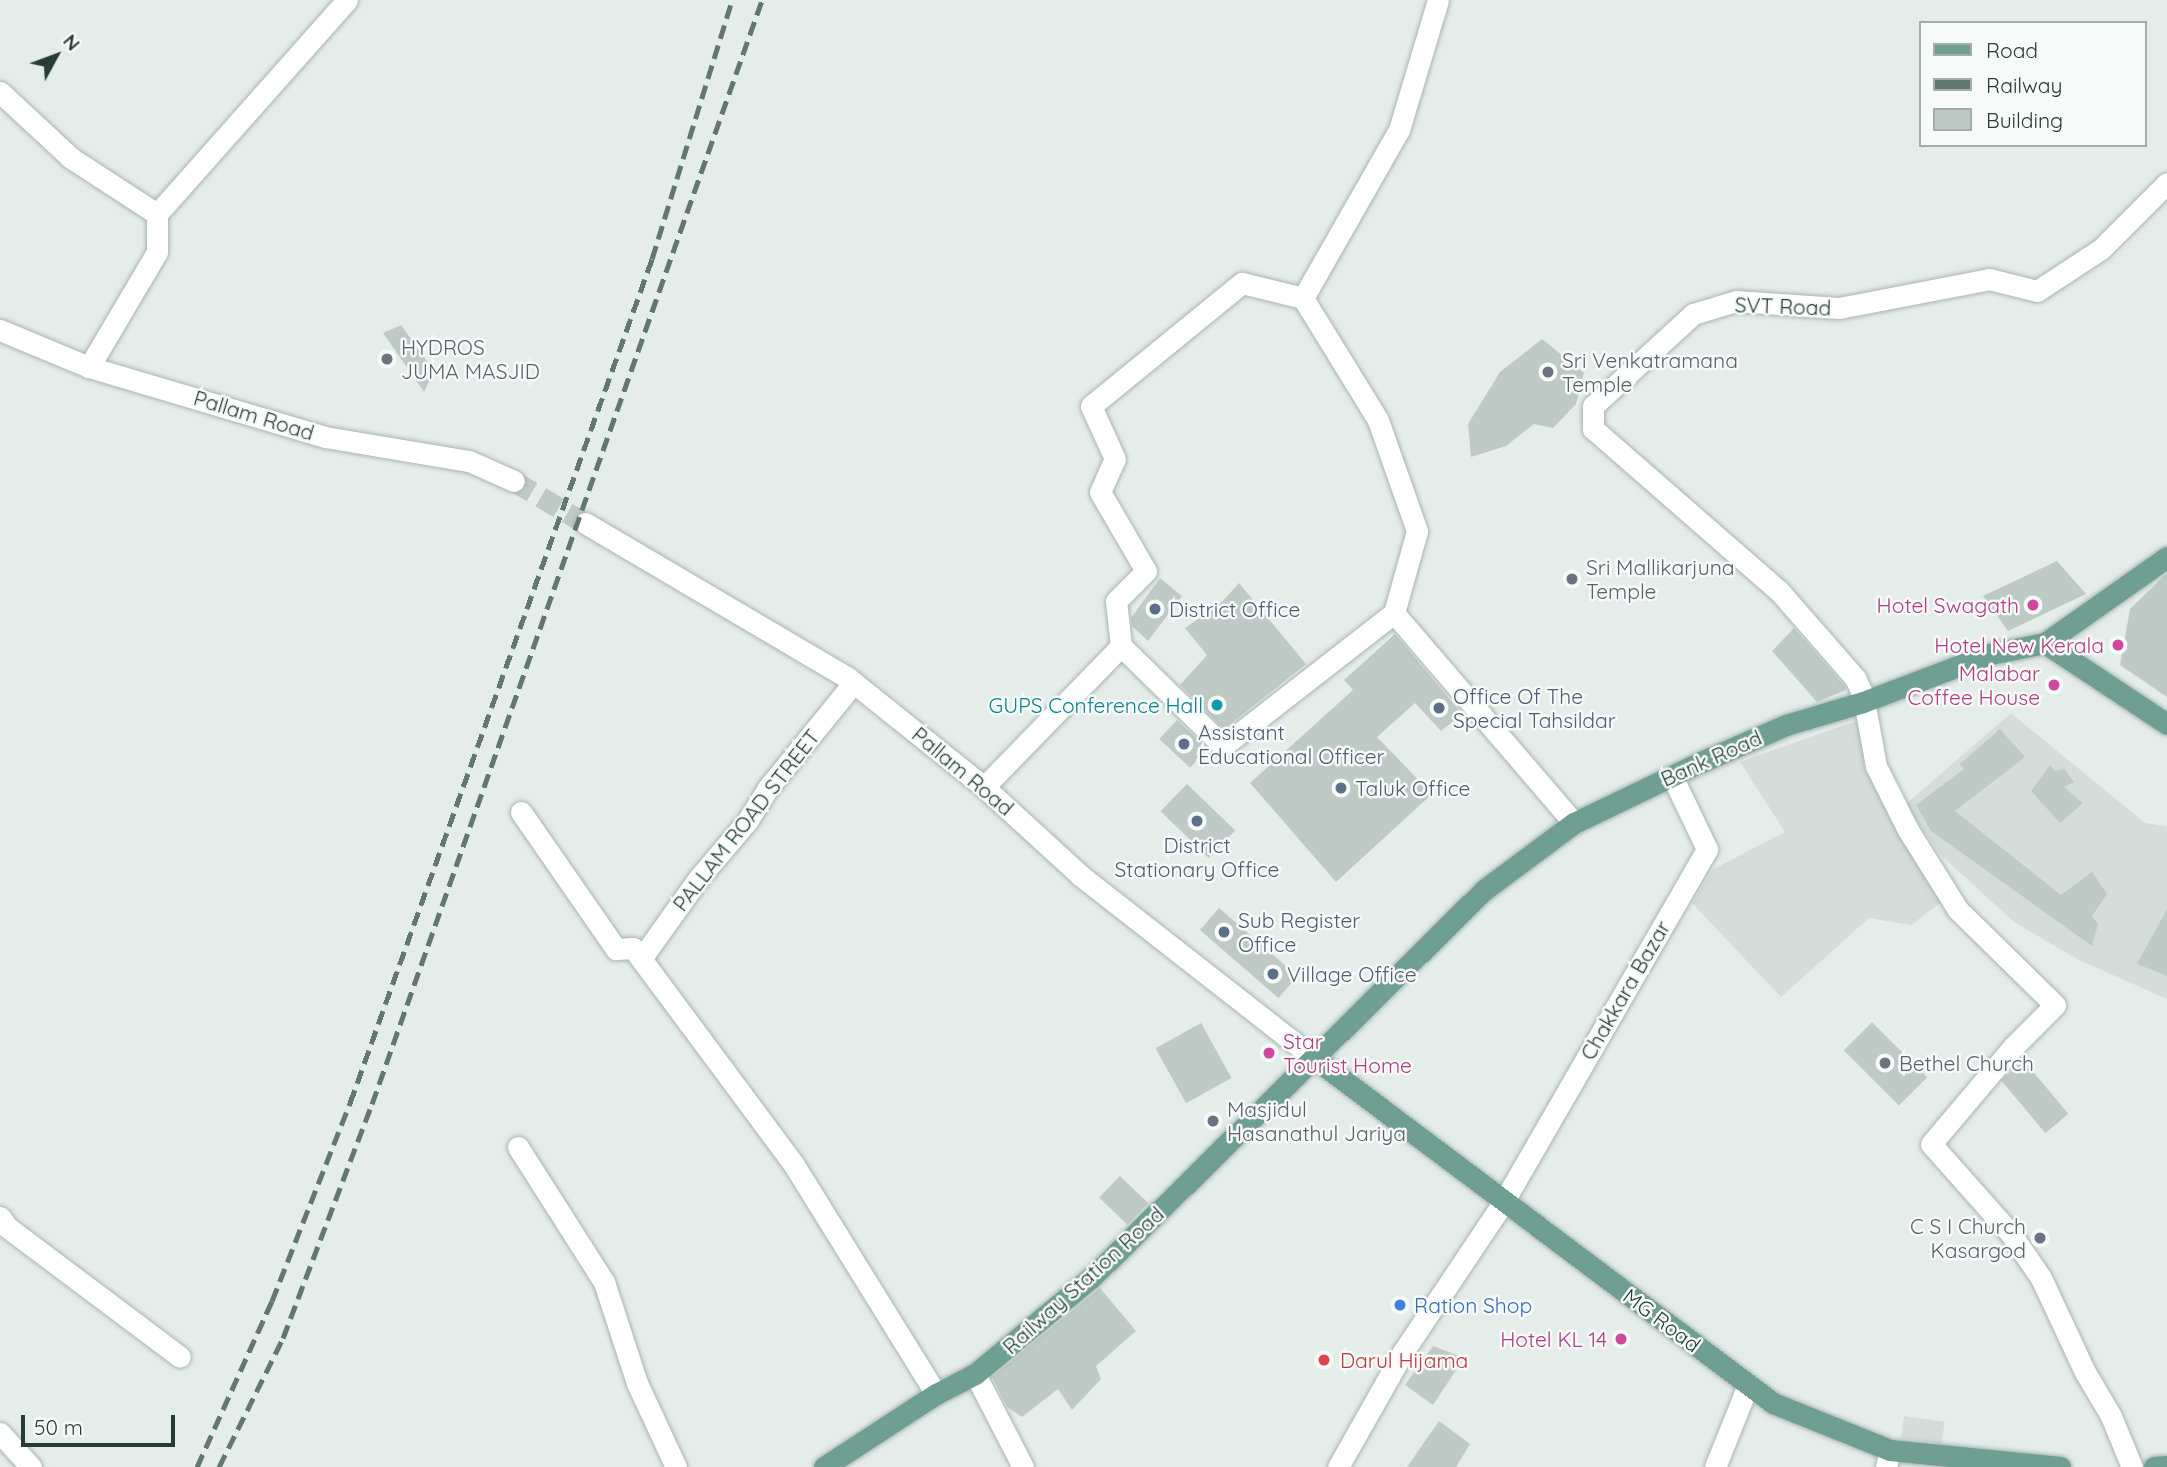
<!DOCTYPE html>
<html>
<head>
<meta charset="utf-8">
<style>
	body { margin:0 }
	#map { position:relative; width:2167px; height:1467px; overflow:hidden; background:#e5edea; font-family:Quicksand,sans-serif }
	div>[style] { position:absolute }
	.built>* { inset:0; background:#d4ddd9; transform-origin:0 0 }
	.building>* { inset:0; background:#becac6; transform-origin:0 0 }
	.minor-tunnel>* { height:21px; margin-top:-10.5px; transform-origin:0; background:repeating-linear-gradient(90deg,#bfcac6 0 21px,transparent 0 31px) }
	.roads { filter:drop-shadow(0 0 2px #a8b5b1) drop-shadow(0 0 2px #a8b5b1) }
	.minor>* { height:21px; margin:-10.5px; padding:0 10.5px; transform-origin:10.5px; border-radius:10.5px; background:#fff }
	.major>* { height:21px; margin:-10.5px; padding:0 10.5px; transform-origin:10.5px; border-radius:10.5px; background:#6f9e92 }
	.rail>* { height:5px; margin-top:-2.5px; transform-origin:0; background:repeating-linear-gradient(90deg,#617872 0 14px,transparent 0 21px) }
	.dots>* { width:19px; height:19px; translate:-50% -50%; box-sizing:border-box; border:4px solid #f6faf8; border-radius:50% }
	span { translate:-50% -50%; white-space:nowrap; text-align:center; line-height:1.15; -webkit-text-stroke:5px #f6faf8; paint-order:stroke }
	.street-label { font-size:21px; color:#263d37 }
	.worship-label { font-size:21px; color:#5b616d }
	.left { translate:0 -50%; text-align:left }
	.right { translate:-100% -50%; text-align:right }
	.hotel-label { font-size:21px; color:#b23c85 }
	.service-label { font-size:21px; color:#4e5e75 }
	.culture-label { font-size:21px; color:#0d838f }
	.shop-label { font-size:21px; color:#366cbe }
	.health-label { font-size:21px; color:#be3a42 }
	.legend { position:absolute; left:1919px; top:21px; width:228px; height:126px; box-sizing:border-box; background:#f6faf8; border:2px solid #a3aeab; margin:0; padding:9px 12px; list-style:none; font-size:21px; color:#263d37 }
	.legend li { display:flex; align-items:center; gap:14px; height:35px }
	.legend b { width:35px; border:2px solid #a3aeab }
	.north { position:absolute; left:21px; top:21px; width:70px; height:70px; -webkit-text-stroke:5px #f6faf8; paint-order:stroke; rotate:49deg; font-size:19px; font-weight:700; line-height:28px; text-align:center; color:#263d37 }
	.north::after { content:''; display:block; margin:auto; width:24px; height:32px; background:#263d37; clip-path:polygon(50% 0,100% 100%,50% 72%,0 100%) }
	.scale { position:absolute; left:21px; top:1415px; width:154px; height:32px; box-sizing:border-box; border:4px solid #263d37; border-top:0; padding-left:9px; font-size:21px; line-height:24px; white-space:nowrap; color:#263d37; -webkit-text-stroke:5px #f6faf8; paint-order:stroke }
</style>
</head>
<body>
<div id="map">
	<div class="built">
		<i style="clip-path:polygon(2011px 713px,2145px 823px,2167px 826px,2167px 999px,2077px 959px,2014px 922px,1941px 855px,1905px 805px)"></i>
		<i style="clip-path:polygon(1856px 721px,1871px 763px,1947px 898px,1911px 925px,1869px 918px,1781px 997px,1692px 903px,1712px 870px,1785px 832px,1740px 762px)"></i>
		<i style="left:1904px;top:1416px;width:41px;height:22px;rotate:8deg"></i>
	</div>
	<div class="building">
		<i style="clip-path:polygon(401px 325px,434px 371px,424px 392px,383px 333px)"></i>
		<i style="clip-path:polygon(1542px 339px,1584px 373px,1576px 404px,1553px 428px,1534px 424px,1506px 446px,1471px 457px,1468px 424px,1500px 372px)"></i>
		<i style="clip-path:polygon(2057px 561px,2086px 594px,2008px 631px,1983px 596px)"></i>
		<i style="clip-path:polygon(2167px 573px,2167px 697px,2120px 665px,2130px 609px)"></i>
		<i style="clip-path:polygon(1160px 578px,1182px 596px,1148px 641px,1132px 626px,1131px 618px)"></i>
		<i style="clip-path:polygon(1239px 583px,1306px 664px,1224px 729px,1180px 685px,1207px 655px,1185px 628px,1220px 604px)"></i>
		<i style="clip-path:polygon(1794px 628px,1844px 685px,1846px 690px,1817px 702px,1772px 651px)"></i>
		<i style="clip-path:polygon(1395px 634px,1462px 714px,1441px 731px,1415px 703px,1377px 737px,1432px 794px,1336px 882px,1250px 783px,1353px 690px,1344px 680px)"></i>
		<i style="left:1177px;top:720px;width:42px;height:26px;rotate:43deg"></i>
		<i style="clip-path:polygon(2000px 729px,2025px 757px,1955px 811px,2061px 895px,2092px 872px,2107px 894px,2092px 916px,2098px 924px,2092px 946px,1931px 831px,1916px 805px,1964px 769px,1960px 764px)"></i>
		<i style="clip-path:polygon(2050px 765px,2055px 771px,2064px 769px,2074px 782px,2064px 787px,2083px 803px,2060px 823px,2031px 791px)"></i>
		<i style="left:1187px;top:784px;width:67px;height:38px;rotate:44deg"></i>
		<i style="left:1219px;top:908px;width:104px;height:29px;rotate:41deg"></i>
		<i style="clip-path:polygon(2167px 909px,2167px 976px,2137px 964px)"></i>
		<i style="left:1872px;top:1022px;width:78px;height:40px;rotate:45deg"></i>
		<i style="left:1201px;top:1023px;width:63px;height:52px;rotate:61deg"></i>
		<i style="left:2024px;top:1061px;width:69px;height:30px;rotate:50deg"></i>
		<i style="left:1120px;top:1176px;width:39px;height:30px;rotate:44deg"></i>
		<i style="clip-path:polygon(1100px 1288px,1136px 1331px,1096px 1366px,1101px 1379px,1072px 1410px,1058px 1389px,1022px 1417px,1007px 1407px,992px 1377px)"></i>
		<i style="clip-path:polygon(1433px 1346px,1464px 1358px,1433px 1405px,1405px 1385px)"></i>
		<i style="clip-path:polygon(1439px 1421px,1470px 1444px,1456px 1467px,1407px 1467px)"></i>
	</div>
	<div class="minor-tunnel">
		<i style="left:514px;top:481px;width:82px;rotate:30.6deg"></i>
	</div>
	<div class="roads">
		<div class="minor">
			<i style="left:0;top:92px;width:97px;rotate:42.9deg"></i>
			<i style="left:71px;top:158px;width:103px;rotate:33.1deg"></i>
			<i style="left:157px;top:214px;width:38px;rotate:90deg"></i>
			<i style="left:157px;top:252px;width:134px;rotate:120.6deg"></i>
			<i style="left:157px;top:214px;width:286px;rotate:-48.4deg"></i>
			<i style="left:0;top:330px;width:96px;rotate:22.6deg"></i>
			<i style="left:89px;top:367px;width:246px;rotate:16.5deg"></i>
			<i style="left:325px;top:437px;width:146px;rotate:9.5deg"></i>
			<i style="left:469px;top:461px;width:49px;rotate:24deg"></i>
			<i style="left:585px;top:523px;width:305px;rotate:30.5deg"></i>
			<i style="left:848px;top:678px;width:174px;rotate:38.7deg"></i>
			<i style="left:984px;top:787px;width:132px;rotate:42.5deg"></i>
			<i style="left:1081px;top:876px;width:296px;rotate:38deg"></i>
			<i style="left:1394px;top:613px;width:85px;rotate:-74.3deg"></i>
			<i style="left:1417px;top:531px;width:118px;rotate:-109.4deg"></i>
			<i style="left:1378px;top:420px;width:143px;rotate:-121.6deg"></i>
			<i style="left:1303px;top:298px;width:193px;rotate:-60.3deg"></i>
			<i style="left:1399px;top:130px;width:136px;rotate:-73.3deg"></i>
			<i style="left:1121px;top:646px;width:45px;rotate:-96.3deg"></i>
			<i style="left:1116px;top:601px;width:42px;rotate:-45deg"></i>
			<i style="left:1146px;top:571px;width:91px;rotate:-120.2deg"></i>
			<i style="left:1100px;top:492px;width:36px;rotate:-66deg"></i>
			<i style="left:1115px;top:459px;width:58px;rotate:-114.4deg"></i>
			<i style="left:1091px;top:406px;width:195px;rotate:-39.2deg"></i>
			<i style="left:1242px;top:283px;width:63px;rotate:13.8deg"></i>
			<i style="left:984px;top:787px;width:197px;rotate:-45.8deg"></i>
			<i style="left:1121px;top:646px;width:143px;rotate:44.4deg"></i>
			<i style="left:1223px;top:746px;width:217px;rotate:-37.9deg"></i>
			<i style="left:1394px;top:613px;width:277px;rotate:49.4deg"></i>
			<i style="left:521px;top:812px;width:167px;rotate:55.3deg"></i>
			<i style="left:616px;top:949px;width:17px;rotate:-3deg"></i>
			<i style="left:633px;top:948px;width:270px;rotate:53.4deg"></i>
			<i style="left:794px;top:1165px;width:269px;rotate:58.2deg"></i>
			<i style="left:641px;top:959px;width:98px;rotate:-54.5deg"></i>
			<i style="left:698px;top:879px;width:77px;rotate:-49.7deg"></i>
			<i style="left:748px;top:820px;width:38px;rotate:-58deg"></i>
			<i style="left:768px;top:788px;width:136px;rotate:-50.9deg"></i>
			<i style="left:518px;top:1147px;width:160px;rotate:57.5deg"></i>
			<i style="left:604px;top:1282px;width:106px;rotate:71.9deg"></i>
			<i style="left:637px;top:1383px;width:93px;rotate:65.1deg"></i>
			<i style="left:0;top:1217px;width:12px;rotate:55deg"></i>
			<i style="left:7px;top:1227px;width:216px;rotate:36.9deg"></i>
			<i style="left:975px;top:1374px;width:105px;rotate:62.7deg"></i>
			<i style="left:0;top:1433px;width:46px;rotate:47.6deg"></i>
			<i style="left:1338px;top:1467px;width:132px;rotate:-60.5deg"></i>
			<i style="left:1403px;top:1352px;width:182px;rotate:-56.2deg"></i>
			<i style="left:1504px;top:1201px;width:406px;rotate:-60deg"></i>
			<i style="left:1707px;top:849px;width:81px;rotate:-115.6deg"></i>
			<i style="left:1715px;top:1467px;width:88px;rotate:-68.1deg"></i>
			<i style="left:1886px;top:1467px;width:17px;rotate:-77deg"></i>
			<i style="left:2132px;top:1467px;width:55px;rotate:-112.4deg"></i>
			<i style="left:2111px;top:1416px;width:51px;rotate:-120.6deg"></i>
			<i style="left:2085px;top:1372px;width:104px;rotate:-115.1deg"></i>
			<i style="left:2041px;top:1278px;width:53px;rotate:-124.3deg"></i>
			<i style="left:2011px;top:1234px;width:120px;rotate:-131.6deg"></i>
			<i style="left:1931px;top:1144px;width:127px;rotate:-49.8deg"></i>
			<i style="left:2013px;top:1047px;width:59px;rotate:-45deg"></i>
			<i style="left:2055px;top:1005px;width:136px;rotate:-135.6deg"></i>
			<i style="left:1958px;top:910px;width:94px;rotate:-122deg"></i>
			<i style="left:1908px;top:830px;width:72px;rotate:-116.6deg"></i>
			<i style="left:1876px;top:766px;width:72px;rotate:-100.4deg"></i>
			<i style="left:1863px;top:695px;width:19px;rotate:-115deg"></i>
			<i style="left:1855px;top:678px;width:116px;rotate:-131.1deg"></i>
			<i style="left:1779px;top:591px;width:247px;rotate:-138.9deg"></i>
			<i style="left:1593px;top:429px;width:23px;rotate:-90deg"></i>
			<i style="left:1593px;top:406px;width:136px;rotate:-42.6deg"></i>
			<i style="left:1693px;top:314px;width:45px;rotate:-16.8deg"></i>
			<i style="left:1736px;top:301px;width:103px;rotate:3.9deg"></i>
			<i style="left:1839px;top:308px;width:153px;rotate:-10.9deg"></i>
			<i style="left:1989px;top:279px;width:49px;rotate:14deg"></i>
			<i style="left:2037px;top:291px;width:77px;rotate:-33.3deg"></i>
			<i style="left:2101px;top:249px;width:93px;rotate:-45deg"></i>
		</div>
		<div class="major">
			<i style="left:2045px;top:643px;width:146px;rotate:33.6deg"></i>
			<i style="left:1314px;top:1058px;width:574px;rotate:36.93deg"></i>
			<i style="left:1773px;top:1403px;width:126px;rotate:21.9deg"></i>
			<i style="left:1890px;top:1450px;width:171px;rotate:5.7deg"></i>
			<i style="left:824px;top:1467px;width:134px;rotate:-33.1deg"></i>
			<i style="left:936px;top:1394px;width:44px;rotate:-27.1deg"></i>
			<i style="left:975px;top:1374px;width:152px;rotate:-39.7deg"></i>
			<i style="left:1092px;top:1277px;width:551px;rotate:-44.63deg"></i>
			<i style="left:1484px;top:890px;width:112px;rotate:-36.7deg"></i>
			<i style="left:1574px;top:823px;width:141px;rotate:-25.7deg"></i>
			<i style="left:1701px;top:762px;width:93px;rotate:-23.5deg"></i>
			<i style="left:1786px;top:725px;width:80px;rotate:-16.6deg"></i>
			<i style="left:1863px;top:702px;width:136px;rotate:-20.7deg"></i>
			<i style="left:1990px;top:654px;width:56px;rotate:-11.3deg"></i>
			<i style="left:2045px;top:643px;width:149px;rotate:-35.2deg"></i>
			<i style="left:2154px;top:1467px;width:13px;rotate:-4deg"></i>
		</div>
	</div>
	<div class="rail">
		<i style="left:197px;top:1467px;width:182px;rotate:-65.7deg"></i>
		<i style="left:272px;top:1301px;width:213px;rotate:-68.5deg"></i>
		<i style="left:350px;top:1103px;width:896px;rotate:-70.31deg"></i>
		<i style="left:652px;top:259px;width:271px;rotate:-72.8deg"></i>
		<i style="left:219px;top:1467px;width:144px;rotate:-63.6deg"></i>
		<i style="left:283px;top:1338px;width:250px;rotate:-69.2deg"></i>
		<i style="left:372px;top:1104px;width:1171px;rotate:-70.54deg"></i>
	</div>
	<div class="dots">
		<i style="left:387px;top:359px;background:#6b7280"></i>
		<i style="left:1548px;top:372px;background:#6b7280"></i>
		<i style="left:1572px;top:579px;background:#6b7280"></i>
		<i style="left:2033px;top:605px;background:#d1479c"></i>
		<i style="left:1155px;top:609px;background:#5c6f8a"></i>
		<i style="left:2118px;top:645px;background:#d1479c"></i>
		<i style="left:2054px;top:685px;background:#d1479c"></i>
		<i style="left:1217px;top:705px;background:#0f9aa8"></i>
		<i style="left:1439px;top:708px;background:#5c6f8a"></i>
		<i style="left:1184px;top:744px;background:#5c6f8a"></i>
		<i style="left:1341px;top:788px;background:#5c6f8a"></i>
		<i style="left:1197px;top:821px;background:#5c6f8a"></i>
		<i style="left:1224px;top:932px;background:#5c6f8a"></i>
		<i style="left:1273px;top:974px;background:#5c6f8a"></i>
		<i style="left:1269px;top:1053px;background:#d1479c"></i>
		<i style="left:1885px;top:1063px;background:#6b7280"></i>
		<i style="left:1213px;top:1121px;background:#6b7280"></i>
		<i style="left:2040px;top:1238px;background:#6b7280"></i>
		<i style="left:1400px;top:1305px;background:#3f7fe0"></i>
		<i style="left:1621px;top:1339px;background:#d1479c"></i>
		<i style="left:1324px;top:1360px;background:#e0444e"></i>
	</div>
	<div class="street-label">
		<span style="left:1783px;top:306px;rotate:2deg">SVT Road</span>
		<span style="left:254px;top:415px;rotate:17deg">Pallam Road</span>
		<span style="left:1711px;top:758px;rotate:-24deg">Bank Road</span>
		<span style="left:963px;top:771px;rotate:40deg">Pallam Road</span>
		<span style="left:746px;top:820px;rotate:-52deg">PALLAM ROAD STREET</span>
		<span style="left:1625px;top:990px;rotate:-60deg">Chakkara Bazar</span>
		<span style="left:1083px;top:1280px;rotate:-42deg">Railway Station Road</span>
		<span style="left:1662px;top:1320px;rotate:37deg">MG Road</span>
	</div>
	<div class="worship-label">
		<span class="left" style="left:401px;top:359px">HYDROS<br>JUMA MASJID</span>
		<span class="left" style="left:1562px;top:372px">Sri Venkatramana<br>Temple</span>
		<span class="left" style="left:1586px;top:579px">Sri Mallikarjuna<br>Temple</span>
		<span class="left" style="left:1899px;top:1063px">Bethel Church</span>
		<span class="left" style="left:1227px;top:1121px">Masjidul<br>Hasanathul Jariya</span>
		<span class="right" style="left:2026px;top:1238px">C S I Church<br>Kasargod</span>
	</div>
	<div class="hotel-label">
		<span class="right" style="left:2019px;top:605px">Hotel Swagath</span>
		<span class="right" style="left:2104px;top:645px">Hotel New Kerala</span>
		<span class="right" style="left:2040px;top:685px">Malabar<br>Coffee House</span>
		<span class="left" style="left:1283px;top:1053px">Star<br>Tourist Home</span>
		<span class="right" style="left:1607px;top:1339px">Hotel KL 14</span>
	</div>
	<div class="service-label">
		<span class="left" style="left:1169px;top:609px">District Office</span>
		<span class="left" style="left:1453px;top:708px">Office Of The<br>Special Tahsildar</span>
		<span class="left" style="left:1198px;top:744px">Assistant<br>Educational Officer</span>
		<span class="left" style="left:1355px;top:788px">Taluk Office</span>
		<span style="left:1197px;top:857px">District<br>Stationary Office</span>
		<span class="left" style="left:1238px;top:932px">Sub Register<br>Office</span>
		<span class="left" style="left:1287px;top:974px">Village Office</span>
	</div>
	<div class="culture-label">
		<span class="right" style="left:1203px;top:705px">GUPS Conference Hall</span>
	</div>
	<div class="shop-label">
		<span class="left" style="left:1414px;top:1305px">Ration Shop</span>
	</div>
	<div class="health-label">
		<span class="left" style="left:1340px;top:1360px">Darul Hijama</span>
	</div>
	<ul class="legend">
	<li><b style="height:9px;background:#6f9e92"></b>Road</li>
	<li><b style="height:9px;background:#617872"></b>Railway</li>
	<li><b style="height:19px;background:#becac6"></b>Building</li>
	</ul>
	<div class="north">N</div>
	<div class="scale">50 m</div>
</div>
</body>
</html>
